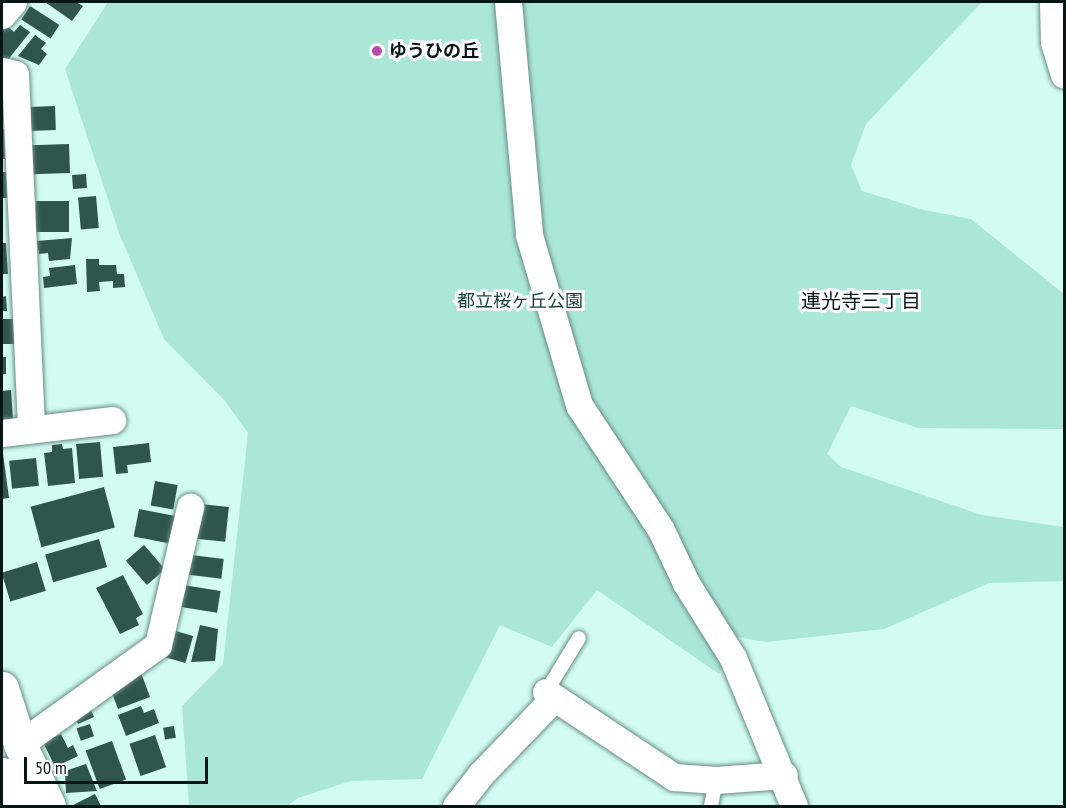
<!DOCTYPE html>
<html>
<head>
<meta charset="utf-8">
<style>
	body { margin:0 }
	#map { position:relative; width:1066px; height:808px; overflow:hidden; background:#d2fcf1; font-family:"PT Sans Narrow","Noto Sans JP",sans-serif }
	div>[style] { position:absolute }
	.green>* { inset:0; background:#abe7d9 }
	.building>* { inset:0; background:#30554d; transform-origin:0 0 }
	.roads { filter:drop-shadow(0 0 2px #668c83) drop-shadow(0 0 2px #668c83) }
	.lane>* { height:14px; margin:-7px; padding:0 7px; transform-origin:7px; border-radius:7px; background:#fff }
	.street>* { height:27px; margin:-13.5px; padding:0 13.5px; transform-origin:13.5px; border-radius:13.5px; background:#fff }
	.primary>* { height:33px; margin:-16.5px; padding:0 16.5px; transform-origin:16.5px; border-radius:16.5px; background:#fff }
	.dots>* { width:16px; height:16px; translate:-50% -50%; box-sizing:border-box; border:3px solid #fefefe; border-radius:50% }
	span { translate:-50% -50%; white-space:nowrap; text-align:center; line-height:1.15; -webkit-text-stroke:6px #fefefe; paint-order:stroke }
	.poi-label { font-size:18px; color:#061612; font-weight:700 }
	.left { translate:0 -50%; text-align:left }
	.park-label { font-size:18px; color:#154139 }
	.neighbourhood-label { font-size:20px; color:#061612 }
	.frame { position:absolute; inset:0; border:3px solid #061612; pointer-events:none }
	.scale { position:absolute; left:24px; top:757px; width:184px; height:27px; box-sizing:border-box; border:3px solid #061612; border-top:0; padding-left:8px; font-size:18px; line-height:21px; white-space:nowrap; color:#061612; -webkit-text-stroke:4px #fefefe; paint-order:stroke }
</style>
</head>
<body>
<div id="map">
	<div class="green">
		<i style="clip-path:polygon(108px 2px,982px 2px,866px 124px,851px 165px,862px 191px,924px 210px,971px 219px,1064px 294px,1064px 429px,918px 428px,851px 406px,827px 454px,841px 467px,982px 515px,1064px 527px,1064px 581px,989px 583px,884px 629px,766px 642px,737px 637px,719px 674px,597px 590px,552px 647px,500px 625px,422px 779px,351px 781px,298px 798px,287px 806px,189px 806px,182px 706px,223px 664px,248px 433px,225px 401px,164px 339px,119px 233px,65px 69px)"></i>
	</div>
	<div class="building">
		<i style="clip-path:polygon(45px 2px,76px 2px,83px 6px,72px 21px)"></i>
		<i style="left:30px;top:6px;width:35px;height:16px;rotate:33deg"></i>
		<i style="clip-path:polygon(6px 25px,14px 32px,20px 25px,30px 32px,7px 61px,2px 57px,2px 31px)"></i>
		<i style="clip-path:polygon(35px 35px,46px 43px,41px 49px,47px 54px,39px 65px,18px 56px)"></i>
		<i style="left:55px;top:106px;width:24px;height:27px;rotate:88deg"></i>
		<i style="clip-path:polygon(2px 129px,4px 129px,5px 159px,2px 159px)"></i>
		<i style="left:69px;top:144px;width:29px;height:39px;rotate:88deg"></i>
		<i style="clip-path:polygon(2px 172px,6px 172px,7px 198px,2px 198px)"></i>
		<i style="left:86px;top:174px;width:14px;height:14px;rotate:86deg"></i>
		<i style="left:96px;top:196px;width:32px;height:18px;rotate:85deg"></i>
		<i style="left:69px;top:201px;width:31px;height:33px;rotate:90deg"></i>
		<i style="clip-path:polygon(72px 238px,70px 259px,49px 261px,48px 253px,39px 254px,37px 241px)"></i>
		<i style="clip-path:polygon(2px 243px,6px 243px,8px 274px,2px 274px)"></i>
		<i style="clip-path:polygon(86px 259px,99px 259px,99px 265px,116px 265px,117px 274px,124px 274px,125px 287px,113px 288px,113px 281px,99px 282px,100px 291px,87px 292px)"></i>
		<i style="clip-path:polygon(75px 265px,77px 284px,44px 288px,43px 277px,50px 276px,49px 268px)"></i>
		<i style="clip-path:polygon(6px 296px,7px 311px,2px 311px,2px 297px)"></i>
		<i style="clip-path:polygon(2px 319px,13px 319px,15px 344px,2px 344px)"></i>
		<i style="left:2px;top:357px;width:4px;height:17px"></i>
		<i style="clip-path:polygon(11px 390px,13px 419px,2px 420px,2px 391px)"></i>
		<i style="left:100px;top:442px;width:35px;height:24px;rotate:85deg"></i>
		<i style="clip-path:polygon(149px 443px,151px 462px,127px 465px,128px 473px,116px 474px,113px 447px)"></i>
		<i style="clip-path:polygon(62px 444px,63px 449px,72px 448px,75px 483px,48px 486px,44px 453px,52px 452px,52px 445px)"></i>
		<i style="clip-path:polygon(2px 446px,9px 498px,2px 499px)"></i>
		<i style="left:36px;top:458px;width:28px;height:27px;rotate:84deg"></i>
		<i style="left:155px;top:481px;width:23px;height:25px;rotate:10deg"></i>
		<i style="left:104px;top:487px;width:42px;height:76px;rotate:75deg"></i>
		<i style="left:200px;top:504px;width:29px;height:35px;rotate:6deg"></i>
		<i style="left:139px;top:509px;width:37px;height:28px;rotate:11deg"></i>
		<i style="left:99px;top:539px;width:29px;height:56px;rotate:74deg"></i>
		<i style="left:144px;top:545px;width:32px;height:24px;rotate:49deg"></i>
		<i style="left:191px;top:555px;width:33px;height:20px;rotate:7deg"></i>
		<i style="left:37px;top:562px;width:30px;height:37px;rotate:73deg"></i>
		<i style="clip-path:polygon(123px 575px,143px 614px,136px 618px,139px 625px,120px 634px,96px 588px)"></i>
		<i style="left:183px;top:585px;width:38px;height:22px;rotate:9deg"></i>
		<i style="clip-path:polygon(200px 625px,218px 629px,215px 661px,191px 662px)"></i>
		<i style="left:172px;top:630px;width:22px;height:28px;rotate:16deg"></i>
		<i style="clip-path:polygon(140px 670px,150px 697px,118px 709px,112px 693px)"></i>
		<i style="clip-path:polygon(89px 705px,94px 717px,78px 724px,75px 717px)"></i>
		<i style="clip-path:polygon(141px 706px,144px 713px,154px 709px,159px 723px,126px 736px,118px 715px)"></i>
		<i style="left:90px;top:724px;width:13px;height:14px;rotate:72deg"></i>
		<i style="left:174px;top:726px;width:12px;height:11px;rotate:81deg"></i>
		<i style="clip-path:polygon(61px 734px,68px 748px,73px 745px,78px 756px,55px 767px,43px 742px)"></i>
		<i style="left:155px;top:735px;width:34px;height:27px;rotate:71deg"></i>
		<i style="left:112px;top:741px;width:41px;height:28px;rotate:70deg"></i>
		<i style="clip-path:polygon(86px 764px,97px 791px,66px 793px,65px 771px)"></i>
		<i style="clip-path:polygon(95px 794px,101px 806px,74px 806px,73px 805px)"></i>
	</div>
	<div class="roads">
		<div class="lane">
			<i style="left:546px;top:692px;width:63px;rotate:-58.6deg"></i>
			<i style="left:711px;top:806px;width:26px;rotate:-79deg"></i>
		</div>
		<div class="street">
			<i style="left:508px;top:2px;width:234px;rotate:84.8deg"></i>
			<i style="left:529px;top:235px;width:177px;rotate:73.6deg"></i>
			<i style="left:579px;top:405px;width:149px;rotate:56.7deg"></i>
			<i style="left:661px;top:530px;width:59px;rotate:64.7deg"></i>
			<i style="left:686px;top:583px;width:89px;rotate:57.9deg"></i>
			<i style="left:733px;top:658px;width:160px;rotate:67.6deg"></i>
			<i style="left:1053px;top:2px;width:40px;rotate:88.6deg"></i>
			<i style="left:1054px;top:42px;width:34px;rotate:73deg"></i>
			<i style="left:2px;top:15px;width:17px;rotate:-50deg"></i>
			<i style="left:2px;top:71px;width:13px;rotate:13deg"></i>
			<i style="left:15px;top:74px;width:355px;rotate:87.4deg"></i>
			<i style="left:2px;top:433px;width:111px;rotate:-6.7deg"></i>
			<i style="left:546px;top:692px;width:154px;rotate:33.6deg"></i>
			<i style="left:674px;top:777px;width:42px;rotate:4.1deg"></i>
			<i style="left:716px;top:780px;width:68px;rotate:-4.2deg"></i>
			<i style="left:20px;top:744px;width:170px;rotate:-35.7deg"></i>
			<i style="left:158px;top:645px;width:142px;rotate:-76.9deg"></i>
			<i style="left:456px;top:806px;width:39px;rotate:-52deg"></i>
			<i style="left:480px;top:775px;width:107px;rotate:-46.1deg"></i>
		</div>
		<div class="primary">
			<i style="left:2px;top:688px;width:59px;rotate:72.2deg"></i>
			<i style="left:20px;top:744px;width:68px;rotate:64.9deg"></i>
			<i style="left:2px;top:774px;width:35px;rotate:66deg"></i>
		</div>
	</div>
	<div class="dots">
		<i style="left:377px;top:51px;background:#ba4ba9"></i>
	</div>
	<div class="poi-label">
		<span class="left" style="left:389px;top:51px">ゆうひの丘</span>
	</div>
	<div class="park-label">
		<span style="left:520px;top:301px">都立桜ヶ丘公園</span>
	</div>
	<div class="neighbourhood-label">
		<span style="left:861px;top:301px">連光寺三丁目</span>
	</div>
	<div class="frame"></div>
	<div class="scale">50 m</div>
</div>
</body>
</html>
